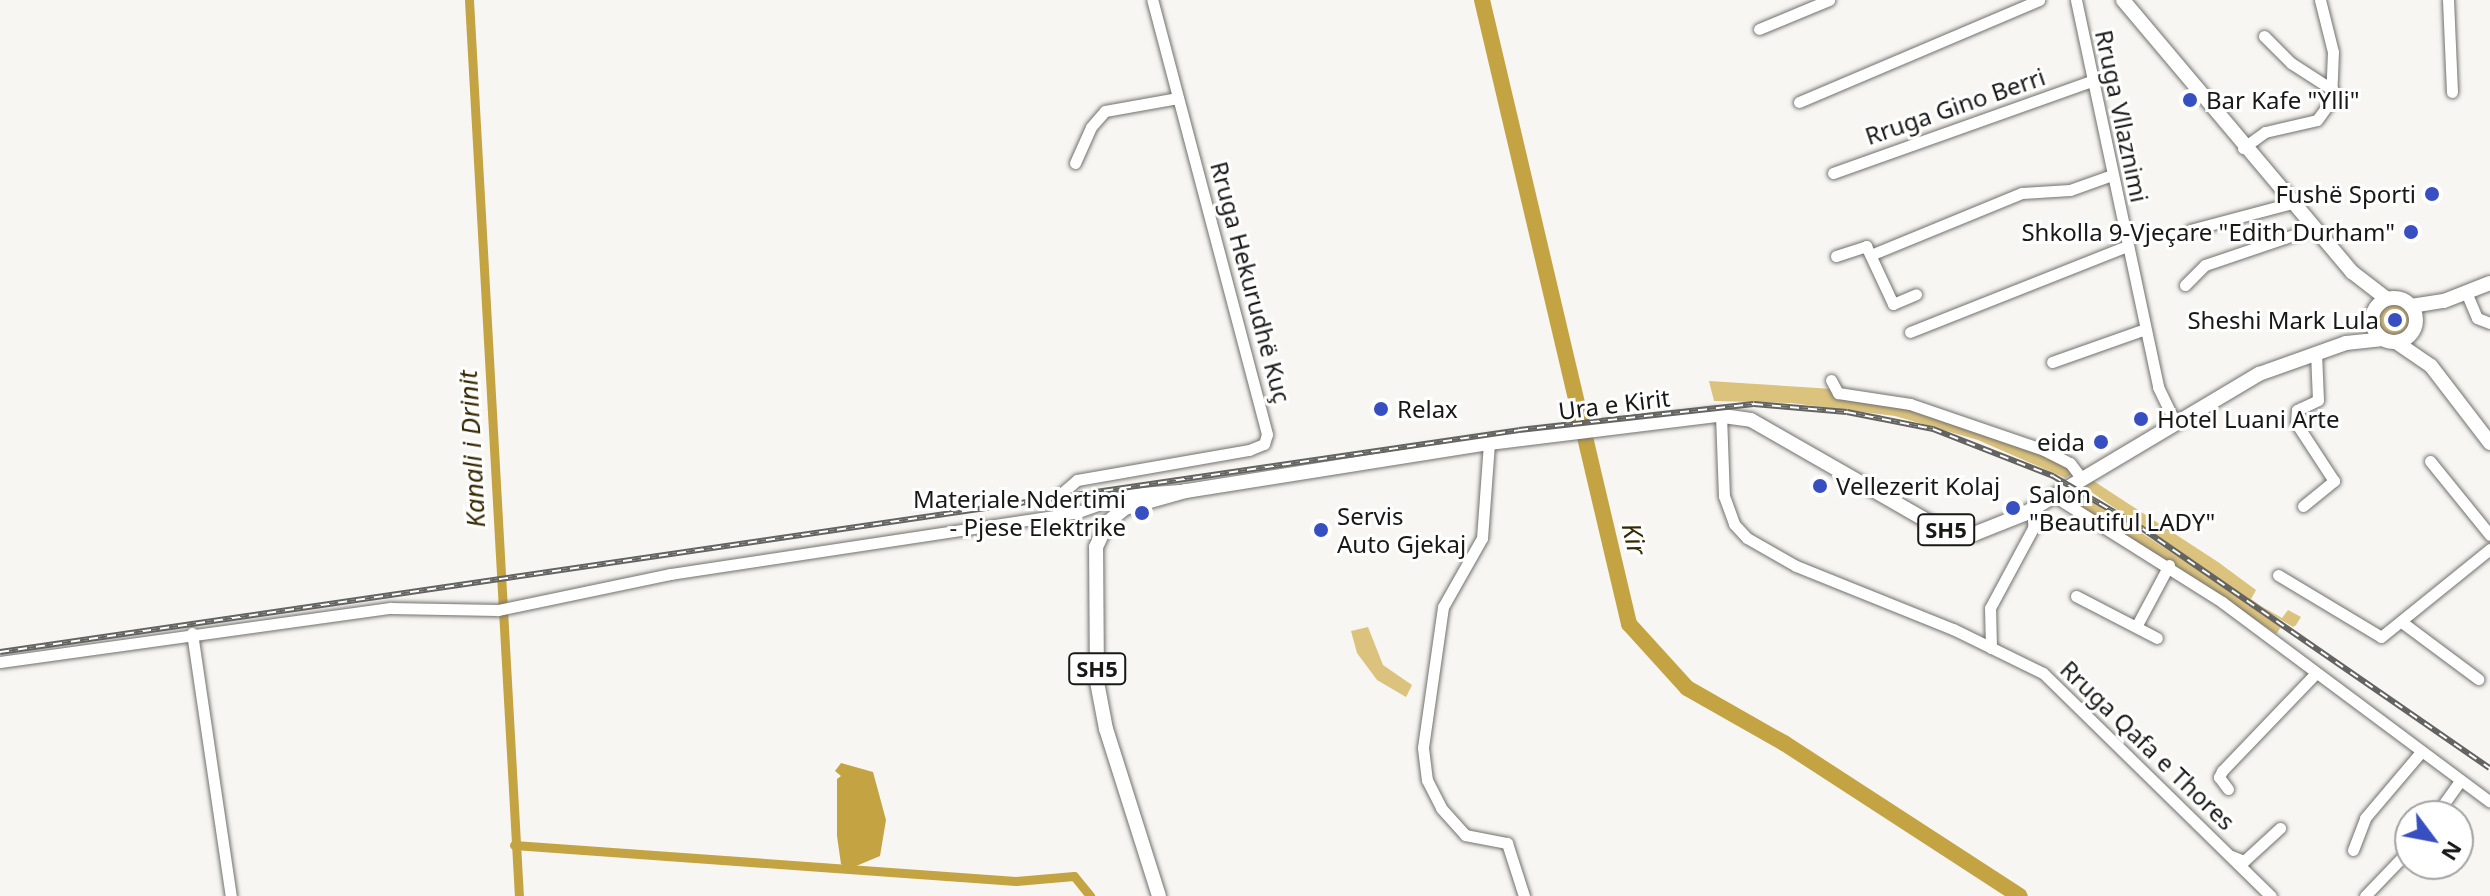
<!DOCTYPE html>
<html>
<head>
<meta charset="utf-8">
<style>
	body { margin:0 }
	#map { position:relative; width:2490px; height:896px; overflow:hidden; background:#f7f6f2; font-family:"Noto Sans",sans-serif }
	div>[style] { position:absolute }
	.green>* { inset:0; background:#dbc27d; transform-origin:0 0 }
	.round { border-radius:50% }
	.water>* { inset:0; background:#c4a343 }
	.canal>* { height:9px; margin:-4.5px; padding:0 4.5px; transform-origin:4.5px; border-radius:4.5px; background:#c4a343 }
	.river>* { height:16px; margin:-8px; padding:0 8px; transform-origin:8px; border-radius:8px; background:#c4a343 }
	.roads { filter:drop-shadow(0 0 2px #71706d) drop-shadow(0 0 2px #71706d) }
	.minor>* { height:11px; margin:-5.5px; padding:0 5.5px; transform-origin:5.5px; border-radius:5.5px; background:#fff }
	.major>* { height:14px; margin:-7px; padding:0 7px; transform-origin:7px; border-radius:7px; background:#fff }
	.major>.ring { margin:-7px; padding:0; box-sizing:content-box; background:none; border:14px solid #fff; border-radius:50% }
	.rail>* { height:6px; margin-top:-3px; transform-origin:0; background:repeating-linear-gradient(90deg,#fff 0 9px,#636361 0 18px); box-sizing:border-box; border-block:2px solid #636361 }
	.dots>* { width:22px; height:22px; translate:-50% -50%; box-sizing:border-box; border:4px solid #fff; border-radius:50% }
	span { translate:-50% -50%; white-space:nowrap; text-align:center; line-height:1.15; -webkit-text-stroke:6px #fff; paint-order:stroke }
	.shield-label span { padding:2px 6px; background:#fff; border:2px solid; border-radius:6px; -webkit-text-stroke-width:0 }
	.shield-label { font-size:22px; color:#181817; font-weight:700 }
	.poi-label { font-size:24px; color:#181817 }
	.left { translate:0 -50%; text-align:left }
	.right { translate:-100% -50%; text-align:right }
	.street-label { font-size:24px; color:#181817 }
	.water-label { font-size:26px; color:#362900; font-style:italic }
	.north { position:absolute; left:2394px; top:800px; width:80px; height:80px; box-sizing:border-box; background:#fff; border:2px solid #a3a3a2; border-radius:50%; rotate:122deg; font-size:22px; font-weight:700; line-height:32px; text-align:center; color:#181817 }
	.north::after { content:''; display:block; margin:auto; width:28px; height:36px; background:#384fc1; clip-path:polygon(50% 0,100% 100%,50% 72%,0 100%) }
</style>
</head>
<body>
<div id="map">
	<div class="green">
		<i class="round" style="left:2378px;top:304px;width:32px;height:32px"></i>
		<i style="clip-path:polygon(1709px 381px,1833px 389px,1915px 409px,2034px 450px,2075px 472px,2065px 478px,1978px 440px,1895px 416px,1791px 403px,1714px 401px)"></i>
		<i style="clip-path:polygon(2092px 480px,2218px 562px,2256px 590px,2251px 599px,2261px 606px,2282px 618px,2288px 610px,2301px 617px,2296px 625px,2293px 627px,2248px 600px,2084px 487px)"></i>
		<i style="left:2077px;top:491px;width:245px;height:11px;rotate:33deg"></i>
		<i style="clip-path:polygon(1368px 627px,1383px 665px,1412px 685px,1406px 697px,1377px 680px,1357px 653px,1351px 631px)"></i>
	</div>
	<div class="water">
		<i style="clip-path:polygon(841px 763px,873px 772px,886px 820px,880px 856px,849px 869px,841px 864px,837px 836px,837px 779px,841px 776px,835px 771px)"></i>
	</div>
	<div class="canal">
		<i style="left:469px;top:0;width:897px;rotate:86.81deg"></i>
		<i style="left:514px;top:845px;width:503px;rotate:4.1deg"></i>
		<i style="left:1016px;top:881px;width:58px;rotate:-4.9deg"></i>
		<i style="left:1074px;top:876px;width:26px;rotate:51deg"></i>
	</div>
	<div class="river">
		<i style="left:1482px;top:0;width:641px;rotate:76.74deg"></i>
		<i style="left:1629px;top:624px;width:86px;rotate:47.8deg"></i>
		<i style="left:1687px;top:688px;width:112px;rotate:29.6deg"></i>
		<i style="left:1784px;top:743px;width:281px;rotate:33deg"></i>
	</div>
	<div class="roads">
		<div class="minor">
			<i style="left:2076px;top:0;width:396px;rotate:78deg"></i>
			<i style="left:2158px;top:387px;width:41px;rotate:64.1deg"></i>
			<i style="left:2448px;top:0;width:92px;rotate:87.5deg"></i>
			<i style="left:1759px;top:29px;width:76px;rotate:-22.5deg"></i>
			<i style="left:2264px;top:36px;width:38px;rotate:45deg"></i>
			<i style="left:2291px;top:63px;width:50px;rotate:32.7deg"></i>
			<i style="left:1799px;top:102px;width:261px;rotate:-23deg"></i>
			<i style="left:2243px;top:148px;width:27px;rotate:-36deg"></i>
			<i style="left:2265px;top:132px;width:53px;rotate:-13deg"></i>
			<i style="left:2317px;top:120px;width:24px;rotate:-54deg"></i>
			<i style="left:2331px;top:101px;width:49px;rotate:-87.7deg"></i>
			<i style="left:2333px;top:52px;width:54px;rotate:-104deg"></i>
			<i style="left:1075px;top:163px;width:39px;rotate:-66deg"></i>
			<i style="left:1091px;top:127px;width:21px;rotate:-49deg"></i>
			<i style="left:1105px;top:111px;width:74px;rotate:-10.1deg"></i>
			<i style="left:1833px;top:173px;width:275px;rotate:-19.6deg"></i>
			<i style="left:2190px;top:230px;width:106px;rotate:-14.8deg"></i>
			<i style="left:1873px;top:254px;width:161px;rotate:-22.3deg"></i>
			<i style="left:2022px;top:193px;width:48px;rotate:-3.6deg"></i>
			<i style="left:2070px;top:190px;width:45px;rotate:-19.7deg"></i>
			<i style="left:1836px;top:256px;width:32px;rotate:-18deg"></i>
			<i style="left:1866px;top:246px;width:64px;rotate:65deg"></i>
			<i style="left:1893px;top:304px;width:25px;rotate:-23deg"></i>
			<i style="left:2185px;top:285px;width:28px;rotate:-45deg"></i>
			<i style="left:2205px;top:265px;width:115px;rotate:-18.7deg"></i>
			<i style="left:2466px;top:292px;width:28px;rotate:67deg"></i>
			<i style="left:2477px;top:318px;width:14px;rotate:21deg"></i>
			<i style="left:1910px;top:332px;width:233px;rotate:-21.6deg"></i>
			<i style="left:2052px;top:362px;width:99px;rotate:-19.5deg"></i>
			<i style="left:1831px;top:380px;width:15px;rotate:62deg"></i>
			<i style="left:1838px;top:393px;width:73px;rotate:8.7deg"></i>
			<i style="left:1910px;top:404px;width:142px;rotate:18.9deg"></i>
			<i style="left:2044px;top:450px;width:29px;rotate:27deg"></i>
			<i style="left:2070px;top:463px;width:20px;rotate:53deg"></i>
			<i style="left:1721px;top:415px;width:81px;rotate:87.9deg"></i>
			<i style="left:1724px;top:496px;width:30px;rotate:70deg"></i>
			<i style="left:1734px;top:524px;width:19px;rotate:47deg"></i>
			<i style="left:1747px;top:538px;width:56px;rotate:29.7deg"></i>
			<i style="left:1796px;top:566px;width:169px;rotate:21.9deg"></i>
			<i style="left:1953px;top:629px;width:100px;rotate:26.1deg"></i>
			<i style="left:2043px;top:673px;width:319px;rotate:44.4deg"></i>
			<i style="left:1489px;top:443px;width:95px;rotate:94.2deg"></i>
			<i style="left:1482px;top:538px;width:79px;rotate:119.5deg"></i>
			<i style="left:1443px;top:607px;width:142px;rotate:98.1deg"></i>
			<i style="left:1423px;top:748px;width:32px;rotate:83deg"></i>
			<i style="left:1427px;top:780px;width:31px;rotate:63deg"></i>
			<i style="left:1441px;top:808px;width:36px;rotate:48deg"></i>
			<i style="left:1465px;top:835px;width:43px;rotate:10.8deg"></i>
			<i style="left:1507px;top:843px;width:56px;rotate:72.2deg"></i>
			<i style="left:2430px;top:461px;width:95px;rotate:51deg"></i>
			<i style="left:2054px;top:496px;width:199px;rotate:32.2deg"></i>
			<i style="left:2222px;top:602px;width:334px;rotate:36.7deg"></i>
			<i style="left:2303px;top:506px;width:40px;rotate:-39deg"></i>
			<i style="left:2334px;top:481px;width:69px;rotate:-123.2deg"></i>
			<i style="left:2296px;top:423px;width:13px;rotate:-86deg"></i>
			<i style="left:2297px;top:410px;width:23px;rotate:-25deg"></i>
			<i style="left:2318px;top:400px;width:48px;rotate:-92.4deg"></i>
			<i style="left:1063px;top:514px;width:21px;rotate:-93deg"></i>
			<i style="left:1062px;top:493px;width:20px;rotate:-41deg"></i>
			<i style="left:1077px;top:480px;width:175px;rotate:-9.9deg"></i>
			<i style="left:1249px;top:450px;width:16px;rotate:-22deg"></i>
			<i style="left:1264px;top:444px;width:10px;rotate:-73deg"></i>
			<i style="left:1267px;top:434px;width:449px;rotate:-104.8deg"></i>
			<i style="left:2278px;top:575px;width:120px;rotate:31deg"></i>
			<i style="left:2381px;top:637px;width:140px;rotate:-38.9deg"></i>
			<i style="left:2076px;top:596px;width:91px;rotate:27.4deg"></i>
			<i style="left:2403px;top:623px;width:94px;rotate:36.7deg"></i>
			<i style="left:2137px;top:625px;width:68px;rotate:-61.9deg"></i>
			<i style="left:192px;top:633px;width:266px;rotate:81.6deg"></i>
			<i style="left:1991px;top:648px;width:40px;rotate:-91.4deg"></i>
			<i style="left:1990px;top:608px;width:91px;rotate:-61.7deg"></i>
			<i style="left:2033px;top:528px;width:21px;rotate:-85deg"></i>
			<i style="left:0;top:662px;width:394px;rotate:-7.9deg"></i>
			<i style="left:390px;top:608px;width:108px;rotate:1.1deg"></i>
			<i style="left:498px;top:610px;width:176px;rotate:-11.8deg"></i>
			<i style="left:670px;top:574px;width:410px;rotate:-8.6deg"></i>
			<i style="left:1075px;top:513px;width:57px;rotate:-19.4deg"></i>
			<i style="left:1129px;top:494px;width:50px;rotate:-4.6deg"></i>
			<i style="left:2228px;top:789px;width:15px;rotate:-127deg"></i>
			<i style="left:2219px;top:777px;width:7px;rotate:-63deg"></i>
			<i style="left:2222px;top:771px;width:136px;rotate:-46.2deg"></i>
			<i style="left:2435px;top:816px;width:43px;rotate:-54.5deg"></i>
			<i style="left:2353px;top:850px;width:34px;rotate:-69deg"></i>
			<i style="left:2365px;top:818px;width:87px;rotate:-49.7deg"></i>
			<i style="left:2231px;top:856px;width:14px;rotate:21deg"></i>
			<i style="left:2244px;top:861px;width:49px;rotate:-42.5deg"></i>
			<i style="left:2365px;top:896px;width:65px;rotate:-46.2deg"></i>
		</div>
		<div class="major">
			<i style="left:2123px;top:0;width:356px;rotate:49.9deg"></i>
			<i style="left:2352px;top:272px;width:44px;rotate:37.6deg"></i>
			<i class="ring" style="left:2372px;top:298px;width:30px;height:30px"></i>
			<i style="left:2411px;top:306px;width:33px;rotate:-9deg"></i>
			<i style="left:2444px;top:301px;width:49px;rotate:-21.4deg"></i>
			<i style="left:2396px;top:342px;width:42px;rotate:34.4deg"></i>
			<i style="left:2431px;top:366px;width:97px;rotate:52.5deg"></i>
			<i style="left:1159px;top:896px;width:175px;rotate:-107.6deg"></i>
			<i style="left:1106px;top:729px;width:48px;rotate:-100.8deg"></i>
			<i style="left:1097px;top:682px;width:135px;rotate:-90.4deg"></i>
			<i style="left:1096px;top:547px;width:26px;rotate:-65deg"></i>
			<i style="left:1107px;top:523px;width:23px;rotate:-40deg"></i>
			<i style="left:1125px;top:508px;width:63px;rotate:-15.6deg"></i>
			<i style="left:1186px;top:491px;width:307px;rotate:-9deg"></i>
			<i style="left:1489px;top:443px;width:229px;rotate:-7deg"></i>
			<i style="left:1716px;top:415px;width:35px;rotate:8deg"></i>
			<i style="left:1751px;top:420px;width:213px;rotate:29.8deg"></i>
			<i style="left:1936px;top:526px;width:39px;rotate:12deg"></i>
			<i style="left:1974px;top:534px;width:54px;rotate:-21.8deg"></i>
			<i style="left:2024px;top:514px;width:274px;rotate:-30.8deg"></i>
			<i style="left:2259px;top:374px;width:92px;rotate:-19.6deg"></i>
			<i style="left:2346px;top:343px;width:37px;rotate:-6deg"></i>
		</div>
	</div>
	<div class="rail">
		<i style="left:0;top:652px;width:1535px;rotate:-8.31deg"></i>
		<i style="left:1519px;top:430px;width:236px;rotate:-6.3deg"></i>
		<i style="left:1754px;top:404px;width:93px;rotate:4.9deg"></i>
		<i style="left:1847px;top:412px;width:88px;rotate:11.2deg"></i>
		<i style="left:1933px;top:429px;width:129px;rotate:21.4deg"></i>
		<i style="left:2053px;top:476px;width:104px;rotate:30.5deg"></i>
		<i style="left:2143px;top:529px;width:421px;rotate:34.6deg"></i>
	</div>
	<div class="dots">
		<i style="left:2190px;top:100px;background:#384fc1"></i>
		<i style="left:2432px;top:194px;background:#384fc1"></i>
		<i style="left:2411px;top:232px;background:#384fc1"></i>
		<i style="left:2395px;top:320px;background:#384fc1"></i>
		<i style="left:1381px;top:409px;background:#384fc1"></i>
		<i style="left:2141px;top:419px;background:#384fc1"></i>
		<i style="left:2101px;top:442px;background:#384fc1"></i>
		<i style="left:1820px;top:486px;background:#384fc1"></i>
		<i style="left:2013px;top:508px;background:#384fc1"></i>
		<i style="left:1142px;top:513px;background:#384fc1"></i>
		<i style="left:1321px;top:530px;background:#384fc1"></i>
	</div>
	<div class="shield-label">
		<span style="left:1946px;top:530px">SH5</span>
		<span style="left:1097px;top:669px">SH5</span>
	</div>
	<div class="poi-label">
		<span class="left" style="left:2206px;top:100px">Bar Kafe "Ylli"</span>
		<span class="right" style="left:2416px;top:194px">Fushë Sporti</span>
		<span class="right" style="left:2395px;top:232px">Shkolla 9-Vjeçare "Edith Durham"</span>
		<span class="right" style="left:2379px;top:320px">Sheshi Mark Lula</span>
		<span class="left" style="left:1397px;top:409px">Relax</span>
		<span class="left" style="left:2157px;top:419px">Hotel Luani Arte</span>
		<span class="right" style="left:2085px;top:442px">eida</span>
		<span class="left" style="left:1836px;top:486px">Vellezerit Kolaj</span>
		<span class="left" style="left:2029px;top:508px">Salon<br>"Beautiful LADY"</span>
		<span class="right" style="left:1126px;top:513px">Materiale Ndertimi<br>- Pjese Elektrike</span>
		<span class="left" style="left:1337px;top:530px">Servis<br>Auto Gjekaj</span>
	</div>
	<div class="street-label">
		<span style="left:1955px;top:106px;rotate:-19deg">Rruga Gino Berri</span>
		<span style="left:2122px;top:116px;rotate:78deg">Rruga Vllaznimi</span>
		<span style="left:1251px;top:282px;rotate:75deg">Rruga Hekurudhë Kuç</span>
		<span style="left:1614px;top:404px;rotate:-7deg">Ura e Kirit</span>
		<span style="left:2148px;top:745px;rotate:44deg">Rruga Qafa e Thores</span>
	</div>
	<div class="water-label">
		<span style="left:472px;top:449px;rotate:-93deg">Kanali i Drinit</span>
		<span style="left:1634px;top:539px;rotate:77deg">Kir</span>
	</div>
	<div class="north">N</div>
</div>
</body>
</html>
